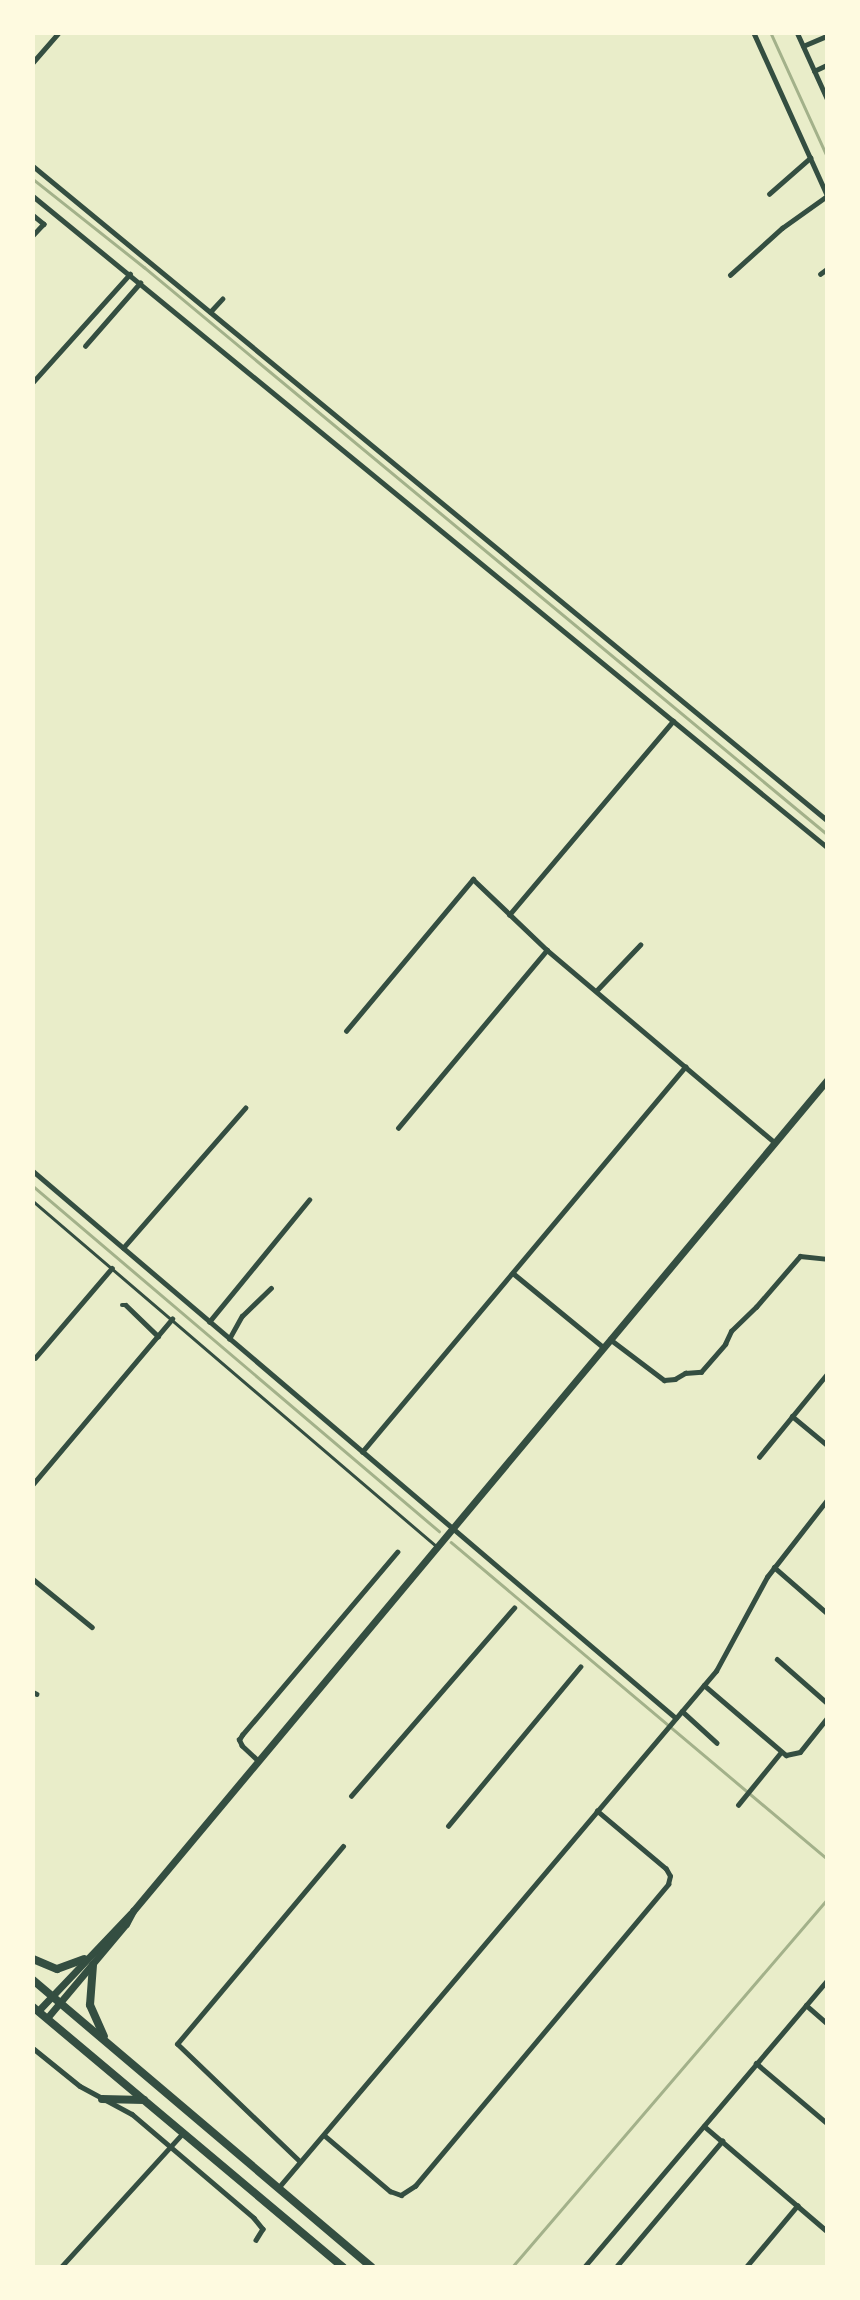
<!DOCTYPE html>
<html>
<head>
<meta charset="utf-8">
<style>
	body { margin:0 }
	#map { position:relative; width:860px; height:2300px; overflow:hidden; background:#e9edc9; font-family:Signika,sans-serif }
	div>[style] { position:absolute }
	.stream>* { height:2.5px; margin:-1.25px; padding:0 1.25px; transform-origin:1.25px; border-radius:1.25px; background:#a3b18a }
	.service>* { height:2.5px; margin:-1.25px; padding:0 1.25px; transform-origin:1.25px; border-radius:1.25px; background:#344e41 }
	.minor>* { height:4.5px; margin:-2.25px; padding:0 2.25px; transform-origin:2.25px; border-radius:2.25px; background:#344e41 }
	.tertiary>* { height:5px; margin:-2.5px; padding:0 2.5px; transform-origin:2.5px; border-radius:2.5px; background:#344e41 }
	.primary>* { height:7px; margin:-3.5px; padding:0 3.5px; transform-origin:3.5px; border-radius:3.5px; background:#344e41 }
	.trunk>* { height:8px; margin:-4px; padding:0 4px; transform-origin:4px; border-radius:4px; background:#344e41 }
	span { translate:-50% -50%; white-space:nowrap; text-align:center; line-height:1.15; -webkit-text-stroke:6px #fefae0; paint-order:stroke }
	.frame { position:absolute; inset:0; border:35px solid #fefae0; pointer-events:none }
</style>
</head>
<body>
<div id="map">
	<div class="stream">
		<i style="left:771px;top:33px;width:135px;rotate:65.5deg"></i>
		<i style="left:33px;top:179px;width:142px;rotate:38.4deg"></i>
		<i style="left:144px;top:267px;width:888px;rotate:39.7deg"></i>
		<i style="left:33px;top:1186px;width:533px;rotate:40.36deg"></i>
		<i style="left:451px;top:1542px;width:492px;rotate:40.1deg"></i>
		<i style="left:512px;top:2267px;width:484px;rotate:-49.4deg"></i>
	</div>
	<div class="service">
		<i style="left:33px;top:1201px;width:529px;rotate:40.55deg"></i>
	</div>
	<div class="minor">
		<i style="left:754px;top:33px;width:178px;rotate:65.7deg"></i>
		<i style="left:803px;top:46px;width:26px;rotate:-23deg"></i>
		<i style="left:814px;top:71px;width:14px;rotate:-25deg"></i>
		<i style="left:33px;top:166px;width:1029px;rotate:39.48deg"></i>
		<i style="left:769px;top:194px;width:55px;rotate:-41.3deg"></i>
		<i style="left:33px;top:196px;width:1027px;rotate:39.35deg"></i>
		<i style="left:33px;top:215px;width:14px;rotate:39deg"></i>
		<i style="left:44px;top:224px;width:16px;rotate:133deg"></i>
		<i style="left:820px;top:274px;width:9px;rotate:-36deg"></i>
		<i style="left:730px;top:275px;width:70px;rotate:-42.1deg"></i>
		<i style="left:782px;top:228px;width:55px;rotate:-35.4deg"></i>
		<i style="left:210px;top:312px;width:18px;rotate:-47deg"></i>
		<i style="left:85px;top:346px;width:84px;rotate:-48.9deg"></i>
		<i style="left:33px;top:382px;width:145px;rotate:-48.1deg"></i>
		<i style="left:509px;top:915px;width:254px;rotate:-49.8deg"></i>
		<i style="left:596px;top:991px;width:64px;rotate:-46.3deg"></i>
		<i style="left:346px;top:1031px;width:198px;rotate:-50.1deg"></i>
		<i style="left:473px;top:879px;width:103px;rotate:43.8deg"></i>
		<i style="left:547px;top:950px;width:297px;rotate:40.2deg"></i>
		<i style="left:398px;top:1128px;width:232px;rotate:-50.1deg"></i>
		<i style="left:33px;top:1171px;width:844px;rotate:40.39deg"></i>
		<i style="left:123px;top:1248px;width:186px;rotate:-48.9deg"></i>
		<i style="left:513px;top:1273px;width:117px;rotate:39.4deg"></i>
		<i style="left:122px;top:1305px;width:4px"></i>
		<i style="left:126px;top:1305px;width:45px;rotate:44.1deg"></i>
		<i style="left:209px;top:1322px;width:158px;rotate:-50.7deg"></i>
		<i style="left:229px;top:1339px;width:26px;rotate:-61deg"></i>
		<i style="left:242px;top:1316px;width:40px;rotate:-44deg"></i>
		<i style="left:610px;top:1339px;width:68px;rotate:37.2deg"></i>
		<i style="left:664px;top:1380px;width:11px;rotate:-5deg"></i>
		<i style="left:675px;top:1379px;width:12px;rotate:-31deg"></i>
		<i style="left:685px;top:1373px;width:16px;rotate:-4deg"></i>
		<i style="left:701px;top:1372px;width:37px;rotate:-49deg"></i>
		<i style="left:725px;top:1344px;width:14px;rotate:-65deg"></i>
		<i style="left:731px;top:1331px;width:35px;rotate:-44deg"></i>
		<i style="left:756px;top:1307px;width:67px;rotate:-49.2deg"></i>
		<i style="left:800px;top:1256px;width:27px;rotate:6deg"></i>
		<i style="left:35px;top:1358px;width:118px;rotate:-49.5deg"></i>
		<i style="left:792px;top:1416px;width:45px;rotate:39.6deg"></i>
		<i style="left:362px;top:1452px;width:503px;rotate:-50deg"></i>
		<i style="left:759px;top:1457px;width:107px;rotate:-50.7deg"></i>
		<i style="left:33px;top:1484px;width:216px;rotate:-49.9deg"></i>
		<i style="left:774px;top:1567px;width:70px;rotate:41deg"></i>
		<i style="left:33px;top:1579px;width:76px;rotate:39.1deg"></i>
		<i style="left:777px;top:1659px;width:67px;rotate:41.3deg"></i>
		<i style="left:704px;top:1685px;width:108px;rotate:40.5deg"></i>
		<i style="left:786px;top:1755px;width:14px;rotate:-12deg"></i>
		<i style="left:800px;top:1752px;width:43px;rotate:-51.5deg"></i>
		<i style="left:33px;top:1692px;width:4px;rotate:27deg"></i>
		<i style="left:682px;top:1711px;width:47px;rotate:42.4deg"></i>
		<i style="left:258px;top:1761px;width:22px;rotate:-137deg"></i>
		<i style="left:242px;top:1746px;width:7px;rotate:-117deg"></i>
		<i style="left:239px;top:1740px;width:6px;rotate:-59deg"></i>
		<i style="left:242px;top:1735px;width:240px;rotate:-49.7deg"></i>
		<i style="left:351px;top:1796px;width:249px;rotate:-49.1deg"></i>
		<i style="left:738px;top:1805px;width:68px;rotate:-50.9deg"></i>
		<i style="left:448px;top:1826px;width:207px;rotate:-50.3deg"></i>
		<i style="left:806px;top:2005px;width:28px;rotate:41deg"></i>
		<i style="left:33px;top:2048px;width:60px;rotate:39deg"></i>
		<i style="left:80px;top:2086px;width:59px;rotate:28.3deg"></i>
		<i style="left:132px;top:2114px;width:160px;rotate:40.4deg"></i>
		<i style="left:254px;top:2218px;width:14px;rotate:51deg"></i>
		<i style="left:263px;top:2229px;width:13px;rotate:122deg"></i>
		<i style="left:756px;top:2063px;width:93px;rotate:40.2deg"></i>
		<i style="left:704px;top:2126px;width:162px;rotate:40.5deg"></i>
		<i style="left:324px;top:2135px;width:87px;rotate:40.3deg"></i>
		<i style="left:390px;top:2191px;width:12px;rotate:20deg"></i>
		<i style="left:401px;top:2195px;width:17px;rotate:-33deg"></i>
		<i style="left:415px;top:2186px;width:394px;rotate:-50deg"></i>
		<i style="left:668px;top:1884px;width:8px;rotate:-76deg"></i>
		<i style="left:670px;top:1876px;width:8px;rotate:-120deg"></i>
		<i style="left:666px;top:1869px;width:90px;rotate:-140deg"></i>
		<i style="left:300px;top:2162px;width:170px;rotate:-136.2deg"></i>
		<i style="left:177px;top:2044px;width:258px;rotate:-50deg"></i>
		<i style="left:279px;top:2187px;width:676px;rotate:-49.74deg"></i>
		<i style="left:716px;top:1671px;width:107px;rotate:-61.5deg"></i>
		<i style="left:767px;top:1577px;width:98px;rotate:-52.1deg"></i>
		<i style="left:61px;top:2267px;width:181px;rotate:-47.7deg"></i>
		<i style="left:616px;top:2267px;width:165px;rotate:-49.9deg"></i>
		<i style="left:746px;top:2267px;width:80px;rotate:-50.1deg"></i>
	</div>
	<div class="tertiary">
		<i style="left:797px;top:33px;width:72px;rotate:65.6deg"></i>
		<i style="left:33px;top:62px;width:38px;rotate:-49deg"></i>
		<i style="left:584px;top:2267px;width:376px;rotate:-49.7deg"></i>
	</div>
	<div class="primary">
		<i style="left:38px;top:2011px;width:134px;rotate:-46.5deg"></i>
		<i style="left:47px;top:2018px;width:123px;rotate:-50deg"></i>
		<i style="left:126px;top:1924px;width:15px;rotate:-62deg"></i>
		<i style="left:133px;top:1911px;width:1083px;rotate:-50.13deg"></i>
	</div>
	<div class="trunk">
		<i style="left:33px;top:1959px;width:26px;rotate:23deg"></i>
		<i style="left:57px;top:1969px;width:29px;rotate:-20deg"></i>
		<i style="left:93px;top:1965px;width:40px;rotate:94.3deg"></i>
		<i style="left:90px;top:2005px;width:34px;rotate:66deg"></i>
		<i style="left:33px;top:1980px;width:444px;rotate:40.3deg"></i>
		<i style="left:33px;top:2007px;width:405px;rotate:40deg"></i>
		<i style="left:102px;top:2099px;width:42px;rotate:1.4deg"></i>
	</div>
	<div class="frame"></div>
</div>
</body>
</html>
